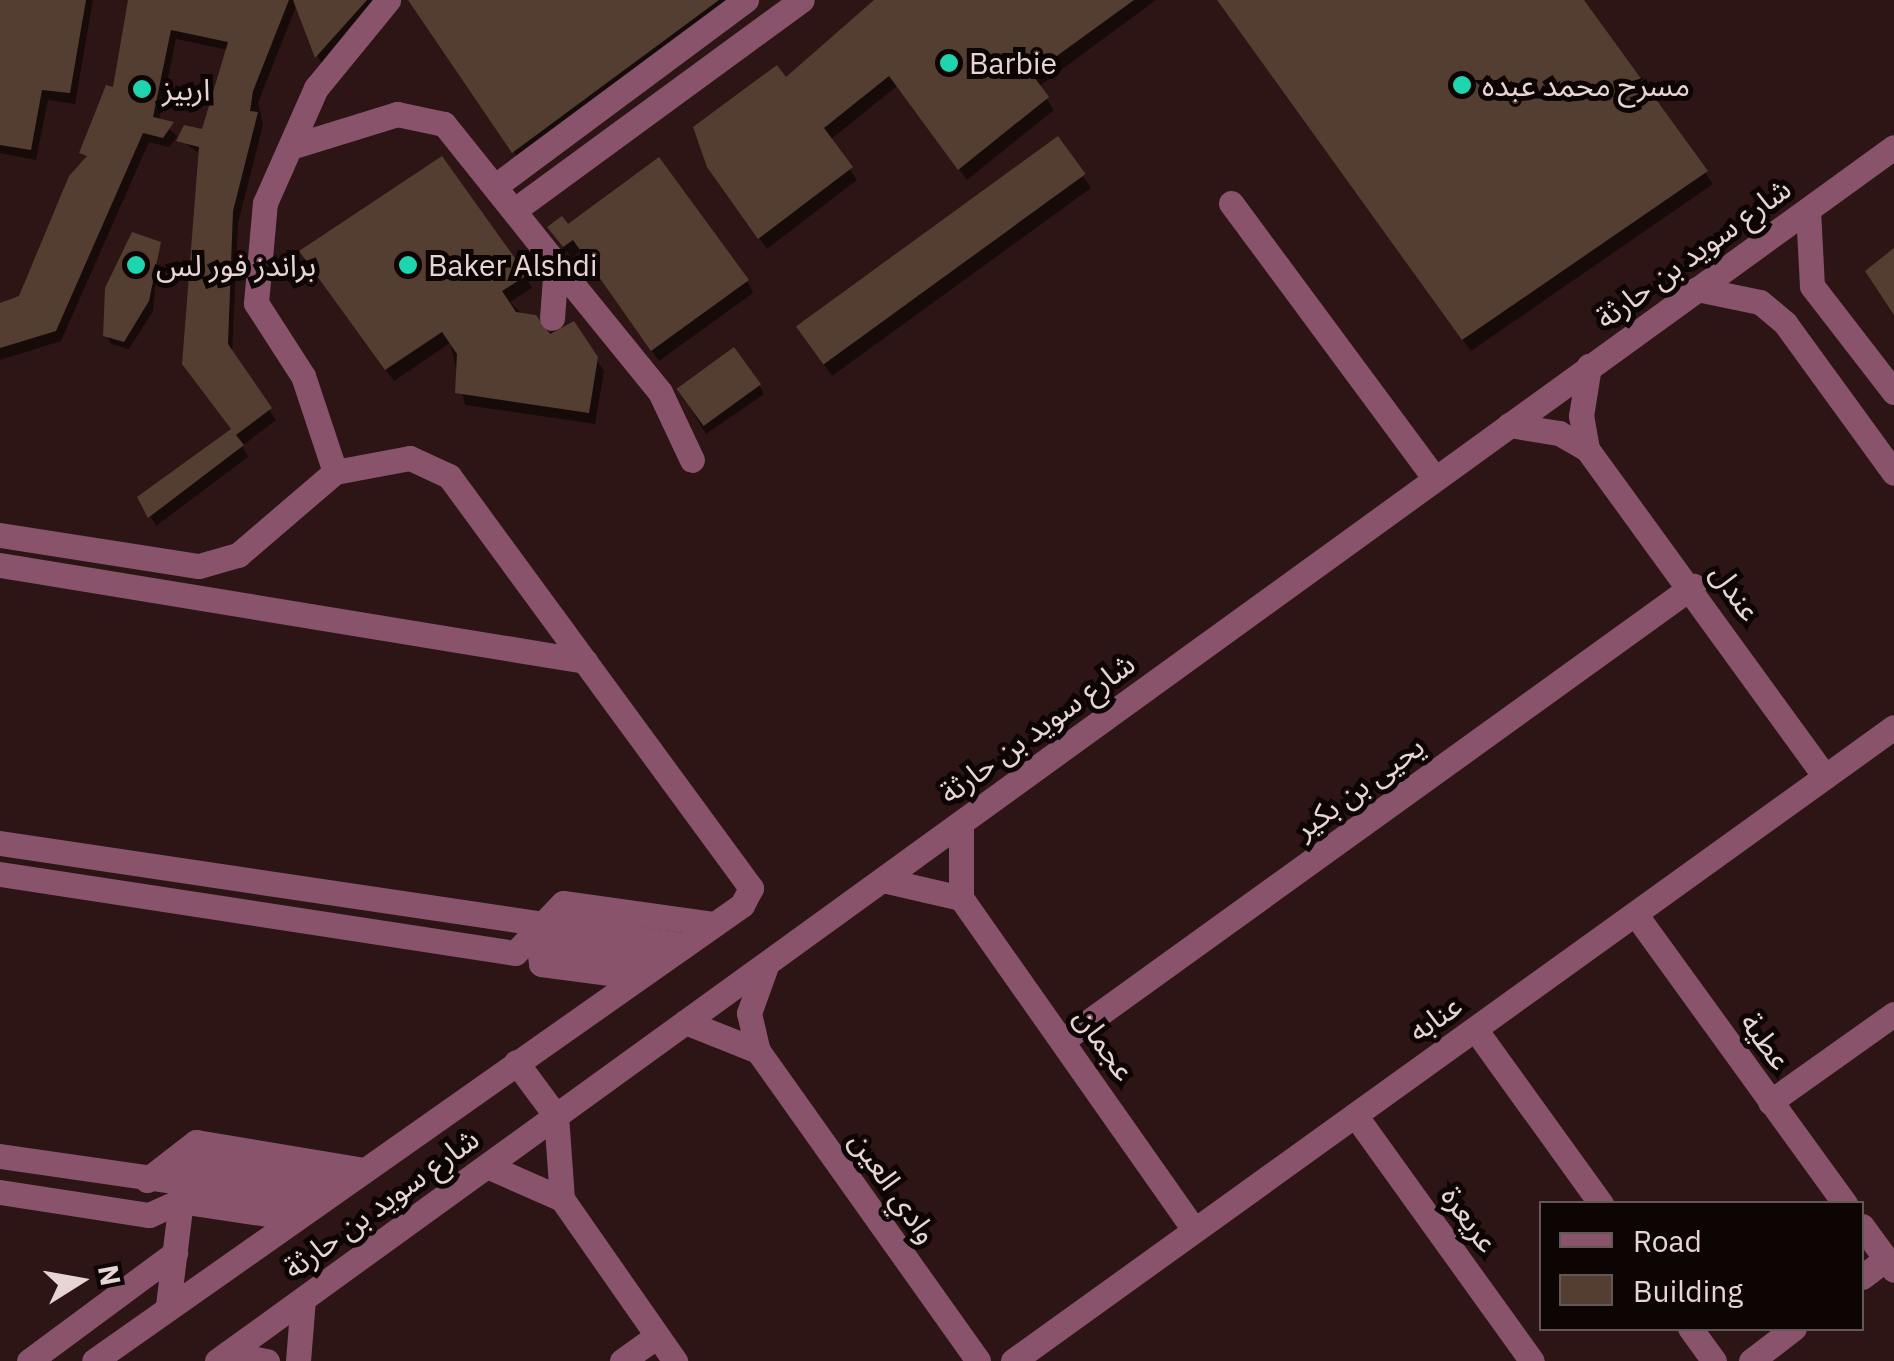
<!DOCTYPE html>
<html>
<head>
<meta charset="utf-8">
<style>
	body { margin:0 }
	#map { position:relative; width:1894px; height:1361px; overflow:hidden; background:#2c1514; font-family:"IBM Plex Sans","Noto Sans Arabic",sans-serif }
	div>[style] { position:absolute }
	.shadow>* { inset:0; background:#0007 }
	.building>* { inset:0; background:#543e31; transform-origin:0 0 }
	.minor>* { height:25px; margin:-12.5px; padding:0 12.5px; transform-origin:12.5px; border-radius:12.5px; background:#8a536c }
	.dots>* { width:28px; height:28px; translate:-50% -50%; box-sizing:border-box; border:5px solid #0d0504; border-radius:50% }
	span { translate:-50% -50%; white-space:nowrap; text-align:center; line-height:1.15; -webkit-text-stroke:10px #0d0504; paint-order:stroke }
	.poi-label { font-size:30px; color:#e6d5d4 }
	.left { translate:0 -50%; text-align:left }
	.street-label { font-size:30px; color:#e6d5d4 }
	.legend { position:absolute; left:1539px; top:1201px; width:325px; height:130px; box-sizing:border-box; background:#0d0504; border:2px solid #645857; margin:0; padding:12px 18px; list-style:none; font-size:30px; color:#e6d5d4 }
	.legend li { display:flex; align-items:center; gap:20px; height:50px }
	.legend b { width:50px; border:2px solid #645857 }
	.north { position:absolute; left:30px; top:1231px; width:100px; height:100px; -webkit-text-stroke:8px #0d0504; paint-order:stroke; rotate:79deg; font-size:28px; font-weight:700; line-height:40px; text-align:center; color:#e6d5d4 }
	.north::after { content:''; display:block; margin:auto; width:35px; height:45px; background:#e6d5d4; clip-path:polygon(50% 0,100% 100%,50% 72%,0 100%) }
</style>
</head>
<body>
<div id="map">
	<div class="shadow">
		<i style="clip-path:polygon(0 0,93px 0,75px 104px,48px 100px,36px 160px,0 153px)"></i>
		<i style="clip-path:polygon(evenodd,131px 0,387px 0,322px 66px,297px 4px,258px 103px,263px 125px,238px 223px,232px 355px,276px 420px,242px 446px,248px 457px,156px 526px,140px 498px,234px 431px,201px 155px,177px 137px,169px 147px,149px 142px,61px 341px,0 360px,0 306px,21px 298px,86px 161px,115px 90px,131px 0,176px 39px,228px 50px,204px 132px,180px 138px,159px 121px,176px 39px)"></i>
		<i style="clip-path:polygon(418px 0,726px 0,521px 163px)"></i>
		<i style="clip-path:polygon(885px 0,1156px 0,1038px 87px,1054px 110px,967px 180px,897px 86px,830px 140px,857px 180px,767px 249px,717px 180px,786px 81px)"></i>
		<i style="clip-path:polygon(1218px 0,1581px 0,1713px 184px,1471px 351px)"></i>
		<i style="clip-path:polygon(1058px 139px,1091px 188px,832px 376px,807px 340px)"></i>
		<i style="clip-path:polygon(568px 227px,747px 281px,753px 293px,659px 361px,582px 250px,572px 258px,557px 240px)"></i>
		<i style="clip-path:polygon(159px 244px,153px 311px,129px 349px,111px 344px,106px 335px)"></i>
		<i style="clip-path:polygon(309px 263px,525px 276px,532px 288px,510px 302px,543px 335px,573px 324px,604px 371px,595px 424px,465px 405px,450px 343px,394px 381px)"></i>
		<i style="clip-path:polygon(759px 385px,764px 394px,706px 434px,679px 389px)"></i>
	</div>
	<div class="building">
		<i style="clip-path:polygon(0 0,86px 0,70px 93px,42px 90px,31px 150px,0 145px)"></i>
		<i style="clip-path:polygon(128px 0,289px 0,253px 91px,250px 111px,258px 112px,233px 211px,228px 344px,272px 408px,236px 435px,244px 445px,148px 518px,137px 497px,231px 429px,182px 364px,199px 147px,176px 141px,184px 125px,202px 129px,228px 42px,171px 30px,153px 117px,174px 122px,163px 138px,143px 133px,56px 331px,0 348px,0 303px,19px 296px,69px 176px,87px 156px,79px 153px,106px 85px,113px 87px)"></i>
		<i style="clip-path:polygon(293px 0,367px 0,315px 58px)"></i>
		<i style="clip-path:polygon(408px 0,719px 0,512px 153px)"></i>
		<i style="clip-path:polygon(874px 0,1134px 0,1032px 74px,1049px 97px,958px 170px,889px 76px,824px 128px,853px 167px,758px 239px,707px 167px,693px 127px,777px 65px,786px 77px)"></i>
		<i style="clip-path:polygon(1217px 0,1584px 0,1708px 171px,1462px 340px)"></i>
		<i style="left:1058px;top:136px;width:47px;height:324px;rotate:54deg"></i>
		<i style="clip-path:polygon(442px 156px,527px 275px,502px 291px,516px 312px,536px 315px,550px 334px,574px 321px,598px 357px,589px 413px,455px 393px,457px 354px,442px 332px,385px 370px,299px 251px)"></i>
		<i style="clip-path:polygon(659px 157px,749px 280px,651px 351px,573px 240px,563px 247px,547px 227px,562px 216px,568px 224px)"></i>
		<i style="clip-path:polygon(132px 232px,161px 242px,149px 301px,124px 342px,103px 336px,105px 288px)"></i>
		<i style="clip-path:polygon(1894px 248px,1894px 315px,1865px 271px)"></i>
		<i style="left:734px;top:347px;width:46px;height:71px;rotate:54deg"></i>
	</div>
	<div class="minor">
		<i style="left:297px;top:145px;width:105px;rotate:-17.2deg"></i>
		<i style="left:397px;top:114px;width:48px;rotate:12deg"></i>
		<i style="left:444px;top:124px;width:179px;rotate:51.3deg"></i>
		<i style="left:556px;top:264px;width:54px;rotate:94.2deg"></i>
		<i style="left:498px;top:184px;width:309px;rotate:-36.6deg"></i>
		<i style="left:1231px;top:203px;width:343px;rotate:53.5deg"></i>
		<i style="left:516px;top:209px;width:354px;rotate:-36.2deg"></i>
		<i style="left:1808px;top:210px;width:76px;rotate:87deg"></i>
		<i style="left:1812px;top:286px;width:134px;rotate:52.3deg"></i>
		<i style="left:556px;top:264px;width:165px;rotate:50.9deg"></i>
		<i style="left:660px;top:392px;width:75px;rotate:64.8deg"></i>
		<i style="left:1697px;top:289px;width:64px;rotate:11.7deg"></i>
		<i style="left:1760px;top:302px;width:33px;rotate:40deg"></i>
		<i style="left:1785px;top:323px;width:185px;rotate:54deg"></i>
		<i style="left:1509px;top:425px;width:51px;rotate:9.1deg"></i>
		<i style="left:1559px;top:433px;width:32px;rotate:30deg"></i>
		<i style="left:1587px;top:449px;width:34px;rotate:-100deg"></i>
		<i style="left:1581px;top:416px;width:51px;rotate:-80.9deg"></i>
		<i style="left:1587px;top:449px;width:405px;rotate:54deg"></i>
		<i style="left:335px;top:472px;width:101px;rotate:-108.4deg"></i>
		<i style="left:303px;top:376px;width:87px;rotate:-122.8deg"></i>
		<i style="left:256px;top:303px;width:100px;rotate:-84.9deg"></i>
		<i style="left:265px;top:203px;width:126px;rotate:-66.1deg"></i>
		<i style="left:316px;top:88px;width:114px;rotate:-50.7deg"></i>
		<i style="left:0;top:535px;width:201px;rotate:8.9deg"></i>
		<i style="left:199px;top:566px;width:41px;rotate:-15.8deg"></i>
		<i style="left:238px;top:555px;width:128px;rotate:-40.6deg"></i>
		<i style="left:335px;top:472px;width:76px;rotate:-10.6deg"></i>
		<i style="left:410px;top:458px;width:43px;rotate:24.8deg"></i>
		<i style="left:449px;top:476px;width:511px;rotate:53.76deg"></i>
		<i style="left:751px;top:888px;width:19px;rotate:118deg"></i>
		<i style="left:742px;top:905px;width:792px;rotate:144.87deg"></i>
		<i style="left:0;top:565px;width:593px;rotate:9.32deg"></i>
		<i style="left:0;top:843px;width:692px;rotate:8.48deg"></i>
		<i style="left:0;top:874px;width:521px;rotate:8.72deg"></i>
		<i style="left:515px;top:953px;width:69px;rotate:-46.2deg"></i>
		<i style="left:563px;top:903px;width:153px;rotate:7.9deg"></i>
		<i style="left:883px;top:880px;width:80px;rotate:13deg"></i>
		<i style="left:961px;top:898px;width:75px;rotate:-90deg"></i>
		<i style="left:961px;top:898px;width:405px;rotate:54.9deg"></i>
		<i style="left:1636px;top:915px;width:357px;rotate:54.1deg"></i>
		<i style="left:536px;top:927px;width:37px;rotate:82deg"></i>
		<i style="left:541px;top:964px;width:98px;rotate:7.6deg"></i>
		<i style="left:536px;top:927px;width:24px;rotate:45deg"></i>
		<i style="left:553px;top:944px;width:109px;rotate:8.9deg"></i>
		<i style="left:766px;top:966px;width:50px;rotate:109.9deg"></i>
		<i style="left:749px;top:1013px;width:39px;rotate:77deg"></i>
		<i style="left:758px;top:1051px;width:380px;rotate:54.6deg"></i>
		<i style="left:685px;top:1022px;width:79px;rotate:21.7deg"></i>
		<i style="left:1475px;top:1029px;width:216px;rotate:54.2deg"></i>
		<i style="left:1063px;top:1040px;width:777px;rotate:-35.78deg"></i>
		<i style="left:1770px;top:1102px;width:152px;rotate:-35.4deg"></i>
		<i style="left:1355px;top:1115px;width:303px;rotate:54.3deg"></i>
		<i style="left:0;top:1156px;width:321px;rotate:8.2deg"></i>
		<i style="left:487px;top:1166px;width:82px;rotate:23.7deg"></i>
		<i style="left:562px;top:1199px;width:83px;rotate:-94.1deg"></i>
		<i style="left:556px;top:1116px;width:67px;rotate:-126.5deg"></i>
		<i style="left:166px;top:1173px;width:31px;rotate:-21deg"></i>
		<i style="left:195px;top:1162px;width:150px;rotate:8.5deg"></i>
		<i style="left:147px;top:1180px;width:62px;rotate:-37.8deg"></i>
		<i style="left:196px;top:1142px;width:169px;rotate:9.5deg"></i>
		<i style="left:0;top:1192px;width:151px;rotate:8.8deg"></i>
		<i style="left:149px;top:1215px;width:35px;rotate:-24deg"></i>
		<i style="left:562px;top:1199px;width:198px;rotate:55.1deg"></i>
		<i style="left:186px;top:1202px;width:109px;rotate:8.4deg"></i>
		<i style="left:1862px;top:1226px;width:54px;rotate:54deg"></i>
		<i style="left:1862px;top:1277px;width:30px;rotate:-37deg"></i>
		<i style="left:168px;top:1305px;width:105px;rotate:-82.9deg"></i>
		<i style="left:1690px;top:1328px;width:41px;rotate:54deg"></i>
		<i style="left:228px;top:1353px;width:40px;rotate:12deg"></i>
		<i style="left:29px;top:1361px;width:182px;rotate:-36.5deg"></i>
		<i style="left:217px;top:1361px;width:2070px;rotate:-35.9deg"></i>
		<i style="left:298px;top:1361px;width:62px;rotate:-85.4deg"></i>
		<i style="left:622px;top:1361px;width:43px;rotate:-35.5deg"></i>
		<i style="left:1013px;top:1361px;width:1085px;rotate:-35.74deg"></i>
		<i style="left:1751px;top:1361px;width:54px;rotate:-37.5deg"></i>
	</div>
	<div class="dots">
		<i style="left:949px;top:63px;background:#1fd5b0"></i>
		<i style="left:1462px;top:85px;background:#1fd5b0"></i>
		<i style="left:142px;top:89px;background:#1fd5b0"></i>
		<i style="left:136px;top:265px;background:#1fd5b0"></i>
		<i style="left:408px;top:265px;background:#1fd5b0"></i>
	</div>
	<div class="poi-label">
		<span class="left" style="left:969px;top:63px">Barbie</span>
		<span class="left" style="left:1482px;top:85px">مسرح محمد عبده</span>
		<span class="left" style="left:162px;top:89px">اربيز</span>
		<span class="left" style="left:156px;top:265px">براندز فور لس</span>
		<span class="left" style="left:428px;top:265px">Baker Alshdi</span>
	</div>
	<div class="street-label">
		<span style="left:1693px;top:253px;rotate:-36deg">شارع سويد بن حارثة</span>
		<span style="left:1736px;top:592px;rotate:55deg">عندل</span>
		<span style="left:1037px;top:728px;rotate:-36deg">شارع سويد بن حارثة</span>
		<span style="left:1359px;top:787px;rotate:-36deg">يحيى بن بكير</span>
		<span style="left:1435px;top:1018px;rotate:-35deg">عنابه</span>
		<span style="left:1766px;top:1041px;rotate:54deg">عطية</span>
		<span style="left:1105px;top:1044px;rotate:55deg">عجمان</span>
		<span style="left:894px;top:1187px;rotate:55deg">وادي العين</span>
		<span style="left:381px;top:1203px;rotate:-36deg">شارع سويد بن حارثة</span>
		<span style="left:1470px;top:1219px;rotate:54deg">عريعرة</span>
	</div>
	<ul class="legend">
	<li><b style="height:12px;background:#8a536c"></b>Road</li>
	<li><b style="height:28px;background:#543e31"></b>Building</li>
	</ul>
	<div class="north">N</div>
</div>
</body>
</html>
